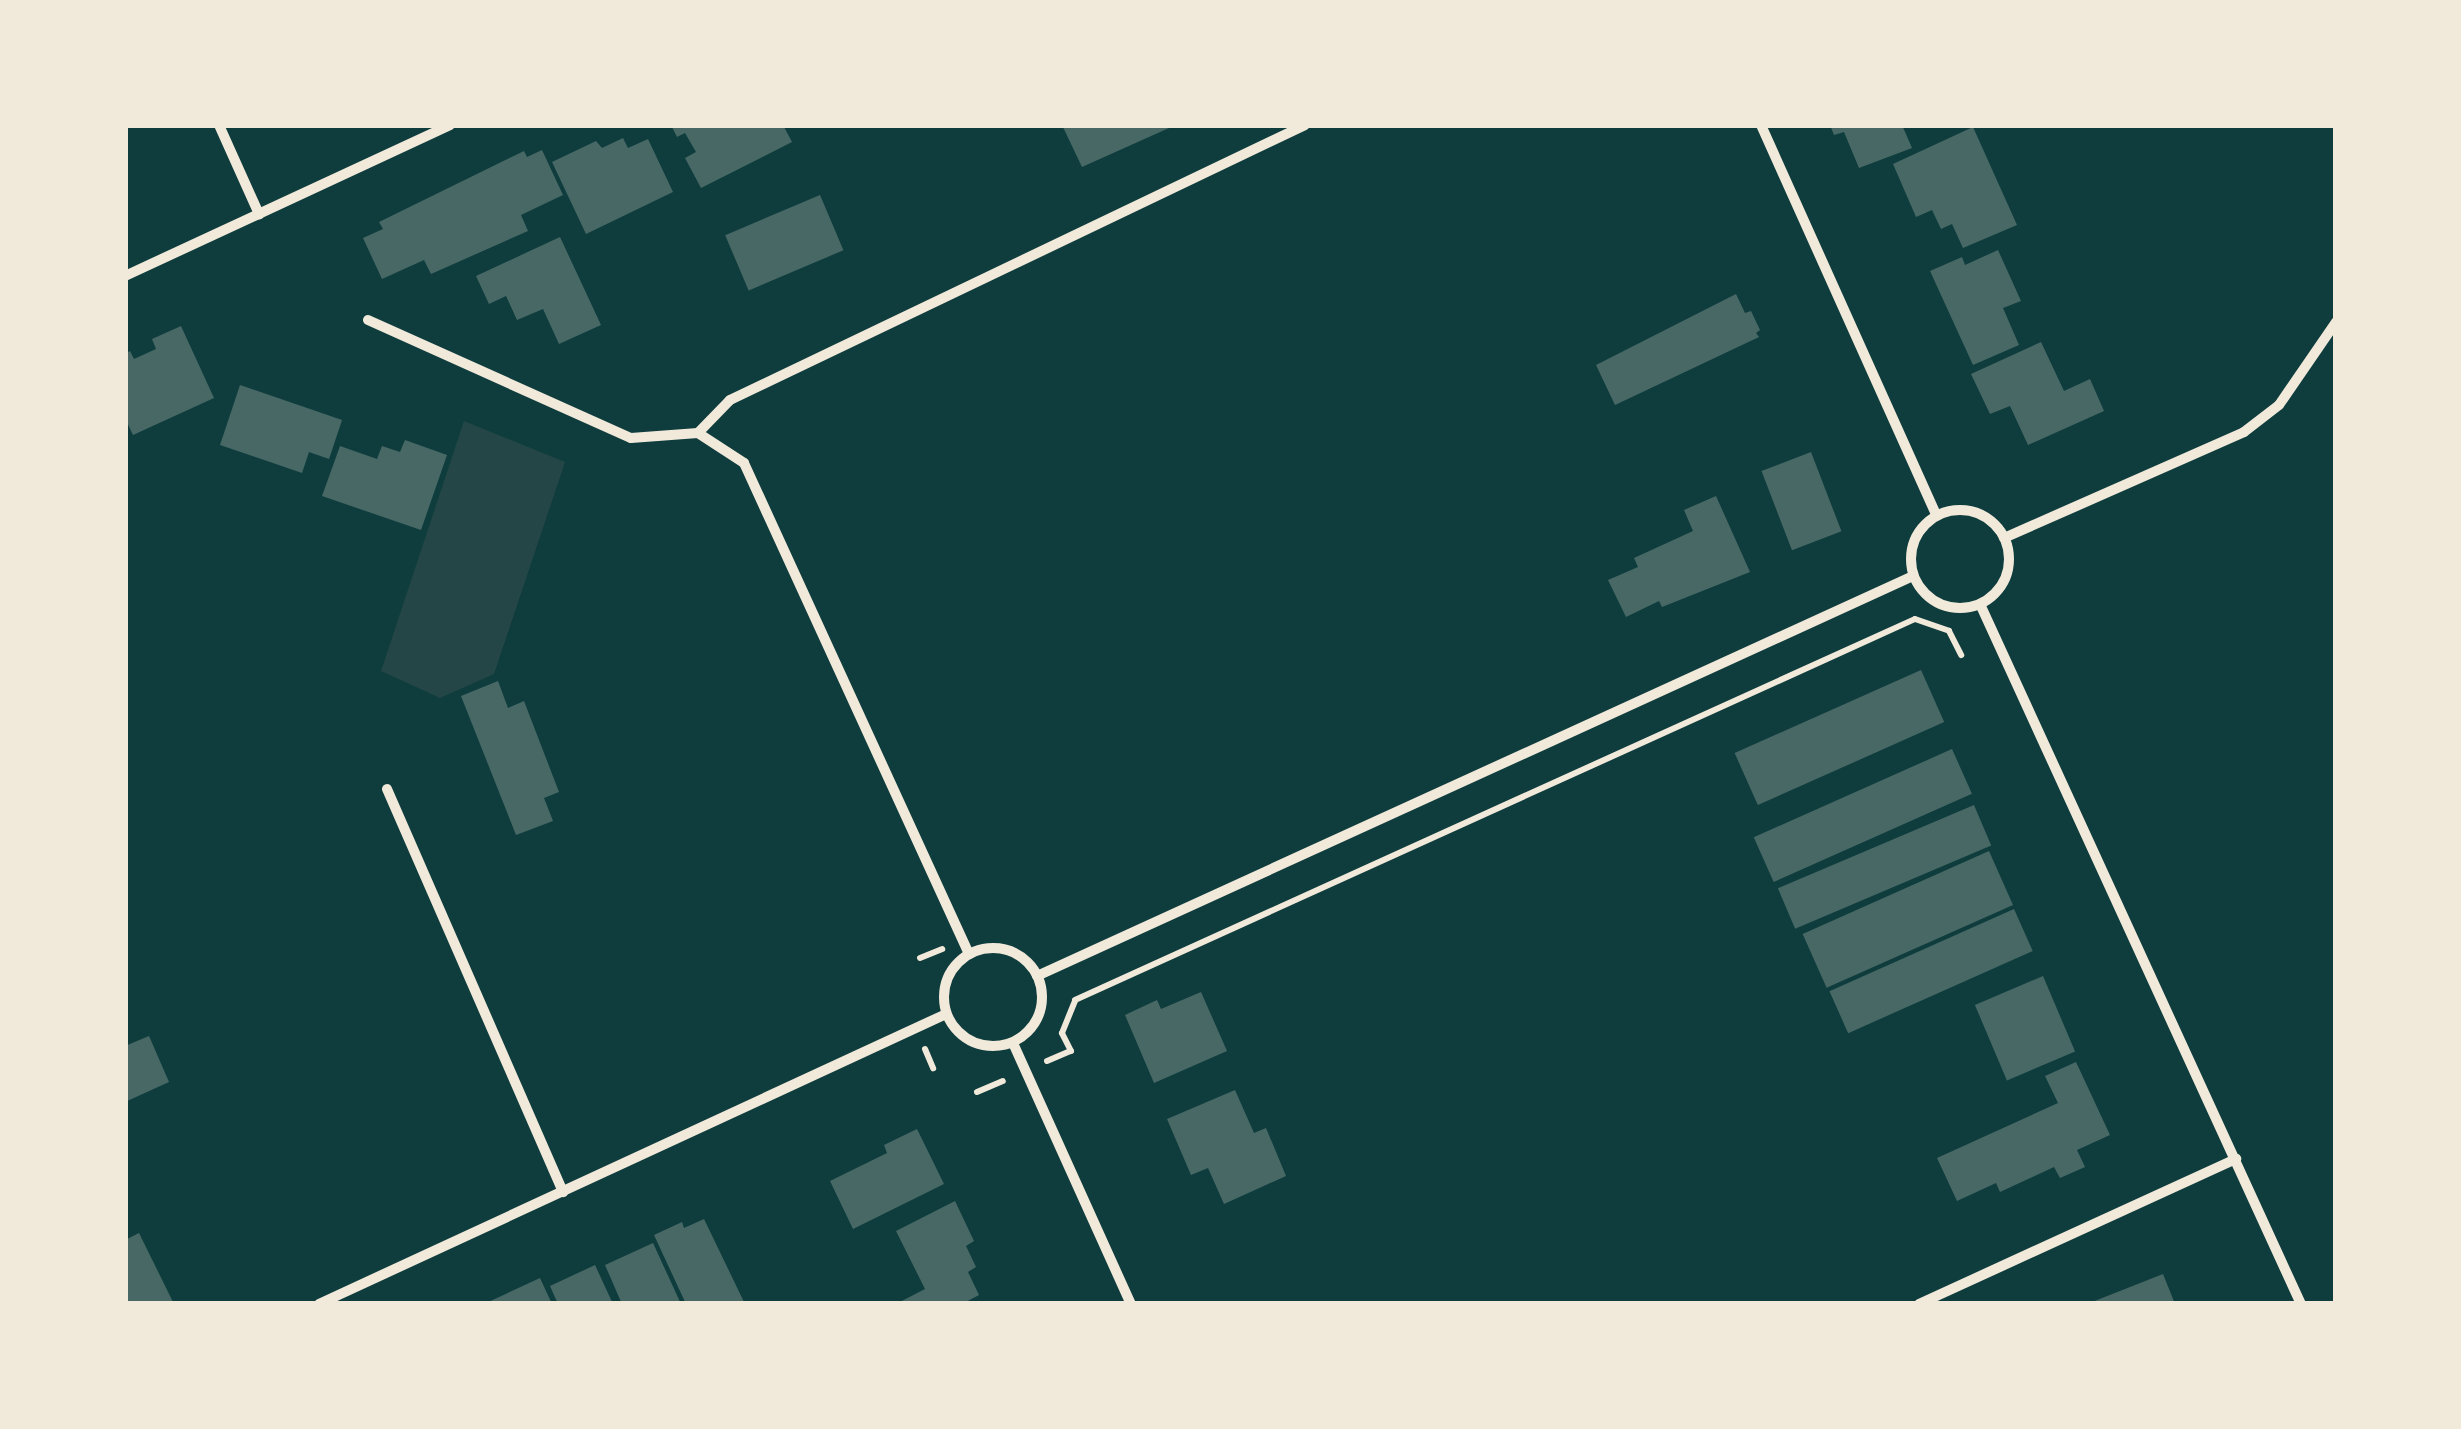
<!DOCTYPE html>
<html>
<head>
<meta charset="utf-8">
<style>
	body { margin:0 }
	#map { position:relative; width:2461px; height:1429px; overflow:hidden; background:#0f3d3e; font-family:Quicksand,sans-serif }
	div>[style] { position:absolute }
	.green>* { inset:0; background:#244646 }
	.building>* { inset:0; background:#486865; transform-origin:0 0 }
	.path>* { height:6px; margin:-3px; padding:0 3px; transform-origin:3px; border-radius:3px; background:#f1e9da }
	.minor>* { height:10px; margin:-5px; padding:0 5px; transform-origin:5px; border-radius:5px; background:#f1e9da }
	.minor>.ring { margin:-5px; padding:0; box-sizing:content-box; background:none; border:10px solid #f1e9da; border-radius:50% }
	span { translate:-50% -50%; white-space:nowrap; text-align:center; line-height:1.15; -webkit-text-stroke:10px #f1e9da; paint-order:stroke }
	.frame { position:absolute; inset:0; border:128px solid #f1e9da; pointer-events:none }
</style>
</head>
<body>
<div id="map">
	<div class="green">
		<i style="clip-path:polygon(464px 421px,565px 462px,494px 674px,440px 698px,381px 671px)"></i>
	</div>
	<div class="building">
		<i style="clip-path:polygon(671px 125px,783px 125px,792px 142px,701px 188px,685px 158px,696px 152px,685px 133px,677px 137px)"></i>
		<i style="clip-path:polygon(1062px 125px,1168px 125px,1169px 128px,1082px 167px)"></i>
		<i style="clip-path:polygon(1830px 125px,1902px 125px,1912px 148px,1859px 168px,1844px 132px,1834px 135px)"></i>
		<i style="clip-path:polygon(1973px 127px,2017px 225px,1963px 248px,1952px 224px,1941px 229px,1932px 210px,1916px 217px,1893px 164px)"></i>
		<i style="clip-path:polygon(623px 138px,628px 148px,648px 139px,673px 192px,586px 234px,552px 162px,596px 141px,602px 148px)"></i>
		<i style="clip-path:polygon(542px 150px,563px 195px,521px 215px,528px 231px,431px 274px,424px 260px,382px 279px,363px 238px,383px 229px,379px 222px,524px 151px,527px 157px)"></i>
		<i style="left:820px;top:195px;width:60px;height:103px;rotate:67deg"></i>
		<i style="clip-path:polygon(560px 237px,601px 325px,559px 344px,543px 309px,517px 320px,506px 296px,489px 304px,476px 276px)"></i>
		<i style="clip-path:polygon(1998px 250px,2021px 301px,2003px 308px,2019px 345px,1973px 365px,1930px 271px,1962px 257px,1965px 265px)"></i>
		<i style="clip-path:polygon(1736px 294px,1745px 313px,1751px 311px,1760px 330px,1756px 333px,1759px 337px,1615px 405px,1596px 365px)"></i>
		<i style="clip-path:polygon(181px 326px,214px 398px,133px 435px,125px 418px,125px 354px,130px 351px,134px 359px,156px 349px,152px 339px)"></i>
		<i style="clip-path:polygon(2041px 342px,2064px 391px,2090px 379px,2104px 411px,2028px 445px,2010px 406px,1990px 414px,1971px 374px)"></i>
		<i style="clip-path:polygon(240px 385px,342px 420px,329px 459px,309px 452px,302px 473px,220px 445px)"></i>
		<i style="clip-path:polygon(405px 440px,447px 455px,421px 530px,322px 496px,340px 446px,377px 459px,382px 446px,400px 452px)"></i>
		<i style="left:1811px;top:452px;width:85px;height:53px;rotate:69deg"></i>
		<i style="clip-path:polygon(1716px 496px,1750px 572px,1662px 607px,1659px 601px,1626px 617px,1608px 580px,1638px 567px,1634px 558px,1693px 531px,1684px 510px)"></i>
		<i style="left:1921px;top:670px;width:57px;height:204px;rotate:66deg"></i>
		<i style="clip-path:polygon(498px 681px,508px 708px,524px 701px,559px 792px,544px 798px,553px 821px,516px 835px,461px 696px)"></i>
		<i style="left:1952px;top:749px;width:49px;height:217px;rotate:66deg"></i>
		<i style="left:1974px;top:805px;width:44px;height:213px;rotate:67deg"></i>
		<i style="left:1989px;top:851px;width:59px;height:204px;rotate:66deg"></i>
		<i style="left:2014px;top:909px;width:46px;height:202px;rotate:66deg"></i>
		<i style="left:2043px;top:976px;width:82px;height:74px;rotate:67deg"></i>
		<i style="clip-path:polygon(1201px 992px,1227px 1051px,1154px 1083px,1125px 1015px,1157px 1000px,1161px 1009px)"></i>
		<i style="clip-path:polygon(149px 1036px,169px 1082px,125px 1102px,125px 1046px)"></i>
		<i style="clip-path:polygon(2076px 1062px,2110px 1135px,2077px 1150px,2085px 1167px,2060px 1178px,2054px 1167px,2000px 1192px,1996px 1183px,1957px 1201px,1937px 1158px,2058px 1103px,2045px 1076px)"></i>
		<i style="clip-path:polygon(1235px 1090px,1254px 1133px,1266px 1128px,1286px 1176px,1224px 1204px,1208px 1168px,1191px 1175px,1167px 1119px)"></i>
		<i style="clip-path:polygon(917px 1129px,944px 1184px,853px 1229px,830px 1181px,887px 1153px,884px 1145px)"></i>
		<i style="clip-path:polygon(955px 1201px,974px 1241px,966px 1246px,976px 1267px,968px 1272px,979px 1295px,962px 1304px,896px 1304px,925px 1289px,896px 1231px)"></i>
		<i style="clip-path:polygon(704px 1219px,745px 1304px,686px 1304px,654px 1235px,682px 1222px,684px 1228px)"></i>
		<i style="clip-path:polygon(139px 1233px,174px 1304px,125px 1304px,125px 1240px)"></i>
		<i style="clip-path:polygon(653px 1243px,681px 1304px,622px 1304px,605px 1265px)"></i>
		<i style="clip-path:polygon(595px 1265px,613px 1304px,558px 1304px,550px 1286px)"></i>
		<i style="clip-path:polygon(2163px 1274px,2175px 1304px,2087px 1304px)"></i>
		<i style="clip-path:polygon(540px 1278px,552px 1304px,484px 1304px)"></i>
	</div>
	<div class="path">
		<i style="left:920px;top:958px;width:24px;rotate:-22deg"></i>
		<i style="left:925px;top:1049px;width:21px;rotate:67deg"></i>
		<i style="left:1047px;top:1061px;width:26px;rotate:-23deg"></i>
		<i style="left:1071px;top:1051px;width:20px;rotate:-117deg"></i>
		<i style="left:1062px;top:1033px;width:35px;rotate:-68deg"></i>
		<i style="left:1075px;top:1000px;width:922px;rotate:-24.4deg"></i>
		<i style="left:1915px;top:619px;width:36px;rotate:19deg"></i>
		<i style="left:1949px;top:631px;width:27px;rotate:63deg"></i>
		<i style="left:977px;top:1092px;width:28px;rotate:-23deg"></i>
	</div>
	<div class="minor">
		<i style="left:219px;top:125px;width:98px;rotate:65.8deg"></i>
		<i style="left:1761px;top:125px;width:427px;rotate:65.8deg"></i>
		<i style="left:125px;top:276px;width:358px;rotate:-24.9deg"></i>
		<i style="left:368px;top:320px;width:288px;rotate:24.2deg"></i>
		<i style="left:631px;top:438px;width:67px;rotate:-4.3deg"></i>
		<i style="left:698px;top:433px;width:55px;rotate:33.1deg"></i>
		<i style="left:744px;top:463px;width:540px;rotate:65.38deg"></i>
		<i style="left:698px;top:433px;width:46px;rotate:-45.9deg"></i>
		<i style="left:730px;top:400px;width:637px;rotate:-25.56deg"></i>
		<i class="ring" style="left:1911px;top:510px;width:88px;height:88px"></i>
		<i style="left:2004px;top:538px;width:262px;rotate:-23.8deg"></i>
		<i style="left:2244px;top:432px;width:44px;rotate:-37.6deg"></i>
		<i style="left:2279px;top:405px;width:101px;rotate:-55.5deg"></i>
		<i style="left:1980px;top:604px;width:770px;rotate:65.37deg"></i>
		<i style="left:387px;top:789px;width:440px;rotate:66.4deg"></i>
		<i class="ring" style="left:944px;top:948px;width:88px;height:88px"></i>
		<i style="left:1037px;top:976px;width:963px;rotate:-24.54deg"></i>
		<i style="left:1013px;top:1043px;width:286px;rotate:65.7deg"></i>
		<i style="left:319px;top:1304px;width:691px;rotate:-24.82deg"></i>
		<i style="left:1919px;top:1304px;width:349px;rotate:-24.6deg"></i>
	</div>
	<div class="frame"></div>
</div>
</body>
</html>
